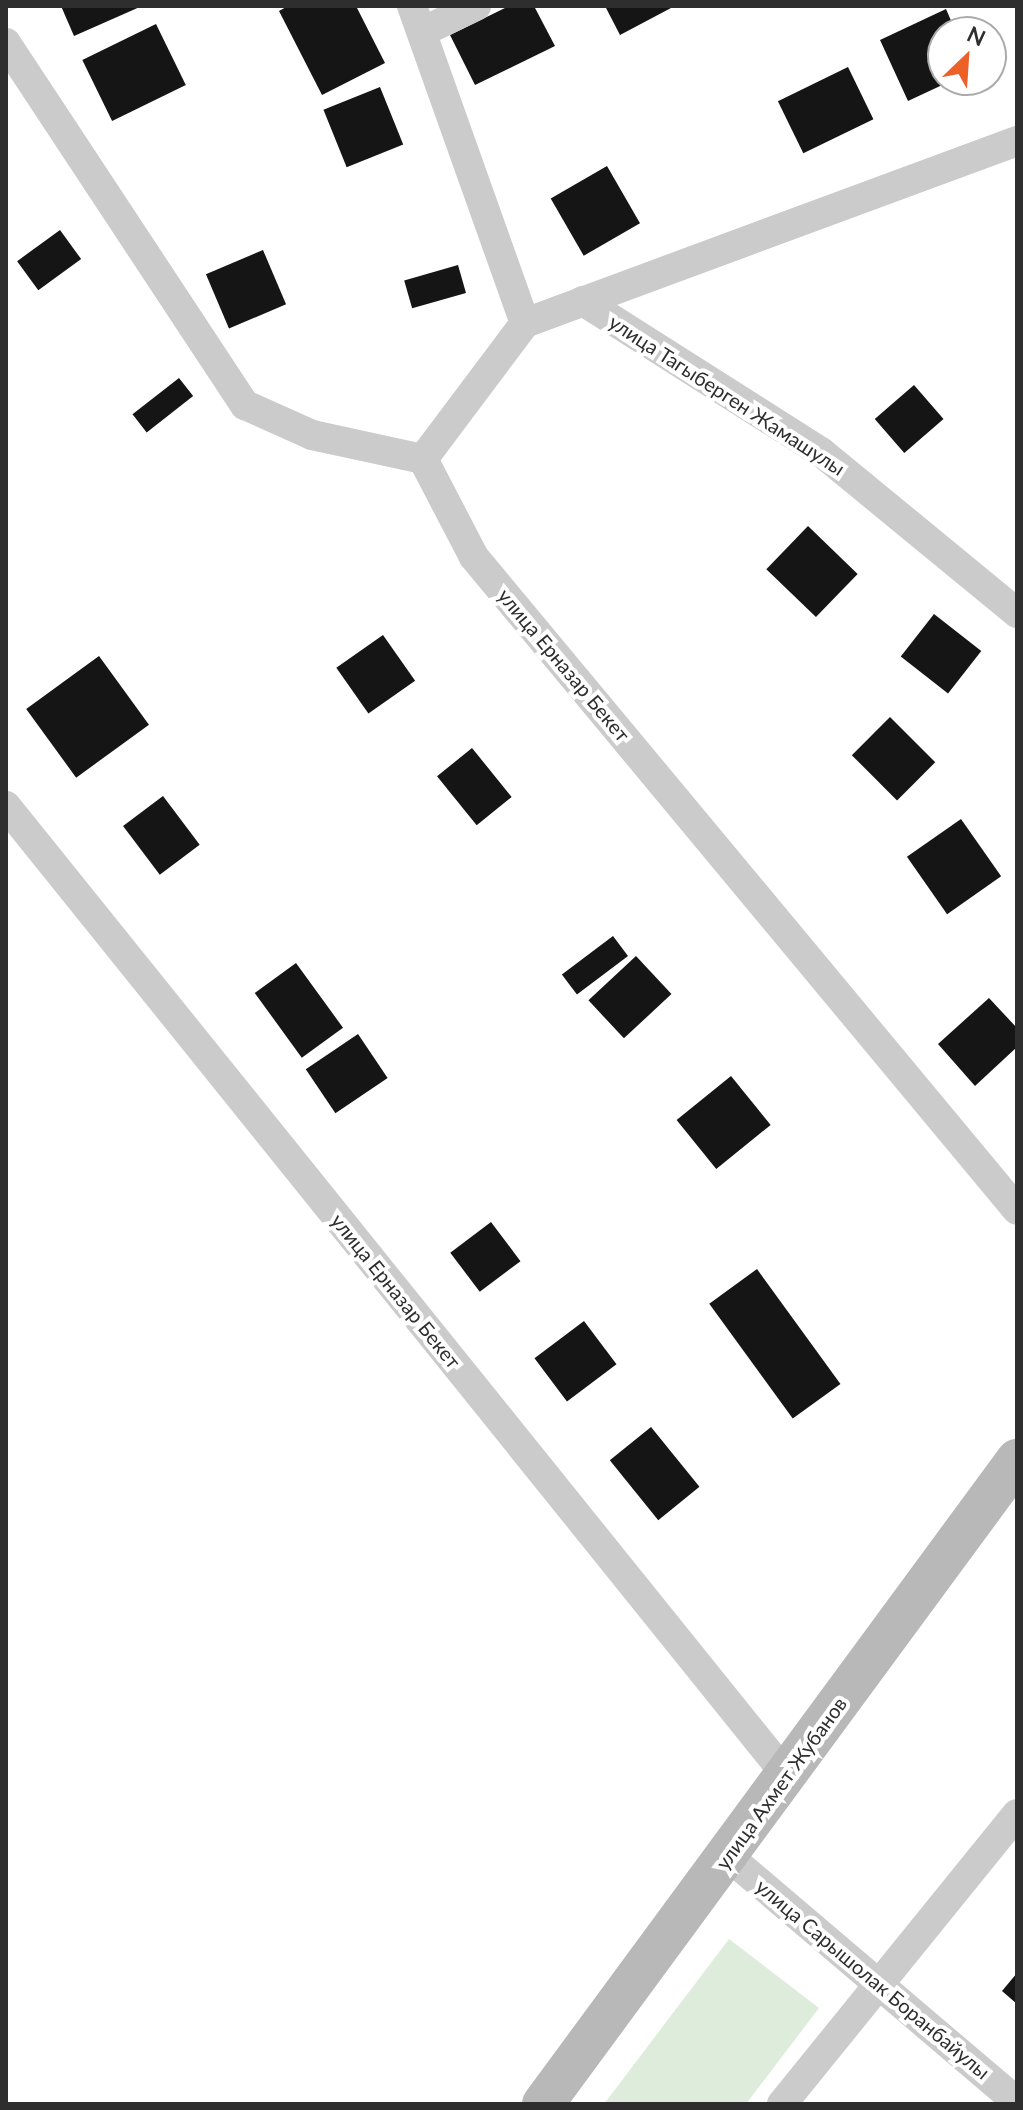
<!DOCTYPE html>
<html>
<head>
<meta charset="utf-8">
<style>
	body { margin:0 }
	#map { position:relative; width:1023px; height:2110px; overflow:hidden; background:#fff; font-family:Lato,sans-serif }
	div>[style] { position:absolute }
	.green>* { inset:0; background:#deecdb }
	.building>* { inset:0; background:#151515; transform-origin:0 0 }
	.street>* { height:30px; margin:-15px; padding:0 15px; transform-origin:15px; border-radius:15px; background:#cbcbcb }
	.secondary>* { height:42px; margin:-21px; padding:0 21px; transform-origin:21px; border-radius:21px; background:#b8b8b8 }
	span { translate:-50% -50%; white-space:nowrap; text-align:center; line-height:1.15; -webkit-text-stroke:8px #fff; paint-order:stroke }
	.street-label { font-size:20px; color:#2e2e2e }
	.frame { position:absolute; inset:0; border:8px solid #2e2e2e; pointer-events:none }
	.north { position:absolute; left:927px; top:16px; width:80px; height:80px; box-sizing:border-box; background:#fff; border:2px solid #ababab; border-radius:50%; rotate:25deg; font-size:22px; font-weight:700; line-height:32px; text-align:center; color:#2e2e2e }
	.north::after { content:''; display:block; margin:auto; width:28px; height:36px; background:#ed6028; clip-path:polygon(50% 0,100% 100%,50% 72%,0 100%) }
</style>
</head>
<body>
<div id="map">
	<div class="green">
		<i style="clip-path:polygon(729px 1939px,819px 2008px,746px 2104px,604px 2104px)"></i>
	</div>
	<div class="building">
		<i style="clip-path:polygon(61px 6px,142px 6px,74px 36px)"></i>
		<i style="clip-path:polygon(288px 6px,356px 6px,385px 63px,322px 95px,279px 11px)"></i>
		<i style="clip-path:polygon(509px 6px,534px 6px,555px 46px,475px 85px,450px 35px)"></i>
		<i style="clip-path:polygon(605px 6px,670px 6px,671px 8px,620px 35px)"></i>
		<i style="clip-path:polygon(946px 9px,956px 32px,943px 32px,943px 80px,953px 80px,908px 101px,880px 40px)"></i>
		<i style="left:156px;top:24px;width:68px;height:82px;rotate:64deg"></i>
		<i style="left:848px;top:67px;width:58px;height:78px;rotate:64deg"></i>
		<i style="left:380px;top:87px;width:62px;height:61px;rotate:68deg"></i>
		<i style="left:607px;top:166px;width:66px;height:65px;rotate:60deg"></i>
		<i style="left:60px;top:230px;width:36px;height:53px;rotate:54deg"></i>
		<i style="left:263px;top:250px;width:59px;height:62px;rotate:67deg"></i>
		<i style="left:458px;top:265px;width:29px;height:56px;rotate:74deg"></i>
		<i style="left:179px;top:378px;width:23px;height:59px;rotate:52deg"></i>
		<i style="left:914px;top:385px;width:45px;height:52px;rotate:49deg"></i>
		<i style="left:808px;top:526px;width:69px;height:60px;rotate:44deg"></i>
		<i style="left:934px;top:614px;width:60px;height:54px;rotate:38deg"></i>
		<i style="left:383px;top:635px;width:56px;height:57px;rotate:55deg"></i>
		<i style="left:99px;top:656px;width:85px;height:90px;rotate:54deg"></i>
		<i style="left:890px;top:717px;width:64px;height:54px;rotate:45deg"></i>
		<i style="left:472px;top:748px;width:63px;height:45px;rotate:51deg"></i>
		<i style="left:163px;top:796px;width:61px;height:50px;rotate:53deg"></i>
		<i style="left:961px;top:819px;width:70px;height:66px;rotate:55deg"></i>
		<i style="left:613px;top:936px;width:25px;height:64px;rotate:53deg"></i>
		<i style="left:636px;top:956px;width:52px;height:65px;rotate:47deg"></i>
		<i style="left:296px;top:963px;width:80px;height:51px;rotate:54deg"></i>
		<i style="clip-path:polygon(989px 998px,1017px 1028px,1017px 1047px,975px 1086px,938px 1044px)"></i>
		<i style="left:358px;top:1034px;width:53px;height:63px;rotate:56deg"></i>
		<i style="left:731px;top:1076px;width:63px;height:70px;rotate:51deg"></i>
		<i style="left:491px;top:1222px;width:49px;height:51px;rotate:53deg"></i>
		<i style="left:757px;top:1269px;width:142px;height:59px;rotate:54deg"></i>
		<i style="left:584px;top:1321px;width:54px;height:62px;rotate:53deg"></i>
		<i style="left:651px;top:1427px;width:77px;height:53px;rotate:51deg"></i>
		<i style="clip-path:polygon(1017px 1973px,1017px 2004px,1002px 1991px)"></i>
	</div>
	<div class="street">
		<i style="left:412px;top:6px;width:337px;rotate:70.4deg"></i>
		<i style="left:525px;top:323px;width:525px;rotate:-20.3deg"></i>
		<i style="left:424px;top:31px;width:58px;rotate:-25.7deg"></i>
		<i style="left:6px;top:43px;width:434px;rotate:56.6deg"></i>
		<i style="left:245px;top:405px;width:73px;rotate:24.1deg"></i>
		<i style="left:312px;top:435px;width:114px;rotate:12.2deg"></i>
		<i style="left:583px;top:301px;width:282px;rotate:32.4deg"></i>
		<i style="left:821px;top:452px;width:254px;rotate:39.4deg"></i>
		<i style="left:525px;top:323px;width:170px;rotate:126.9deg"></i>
		<i style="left:423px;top:459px;width:110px;rotate:62.5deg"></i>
		<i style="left:474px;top:557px;width:849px;rotate:50.25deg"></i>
		<i style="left:6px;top:806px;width:1245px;rotate:51.16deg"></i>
		<i style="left:728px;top:1856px;width:380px;rotate:40.4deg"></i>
		<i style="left:782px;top:2104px;width:373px;rotate:-51deg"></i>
	</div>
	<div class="secondary">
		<i style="left:543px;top:2104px;width:800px;rotate:-53.65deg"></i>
	</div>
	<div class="street-label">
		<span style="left:727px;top:395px;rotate:33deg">улица Тагыберген Жамашулы</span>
		<span style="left:564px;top:665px;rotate:50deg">улица Ерназар Бекет</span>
		<span style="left:396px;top:1291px;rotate:51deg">улица Ерназар Бекет</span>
		<span style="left:781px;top:1783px;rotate:-54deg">улица Ахмет Жубанов</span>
		<span style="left:873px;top:1979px;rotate:40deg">улица Сарышолак Боранбайулы</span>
	</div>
	<div class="frame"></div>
	<div class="north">N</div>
</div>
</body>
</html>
